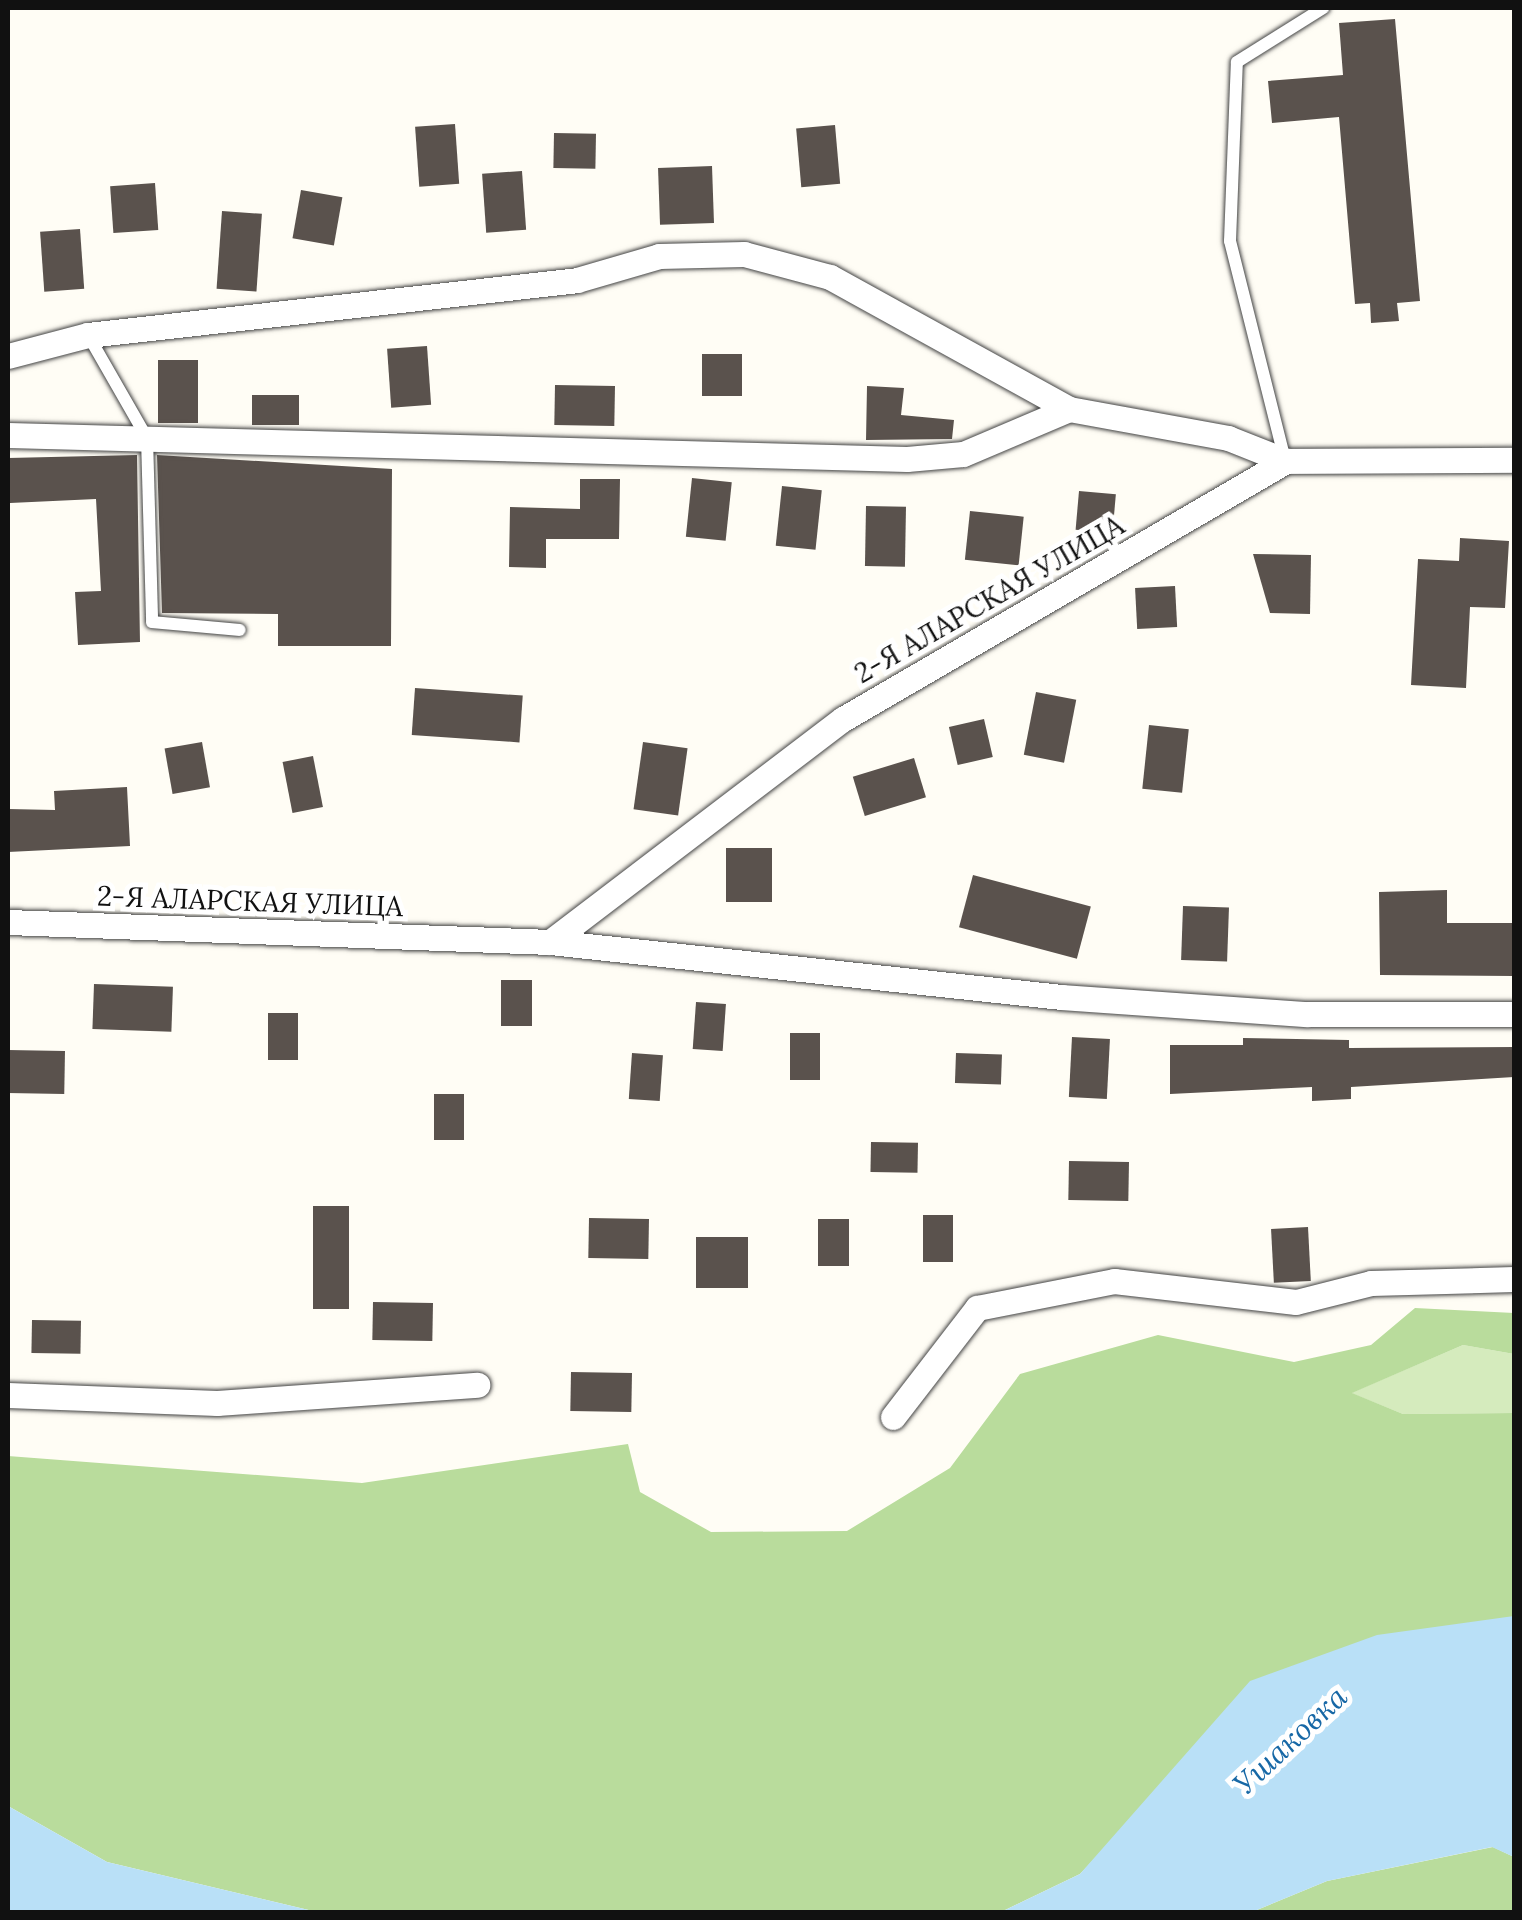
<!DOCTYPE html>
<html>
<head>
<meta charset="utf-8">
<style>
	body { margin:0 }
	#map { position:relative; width:1522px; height:1920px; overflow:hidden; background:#fffdf5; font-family:Lora,serif }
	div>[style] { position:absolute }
	.green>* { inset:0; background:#d5ebbd }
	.forest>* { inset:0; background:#b9dc9c }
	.water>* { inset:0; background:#b9e0f7 }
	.building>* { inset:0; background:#5a524d; transform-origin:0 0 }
	.roads { filter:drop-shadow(0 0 2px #444) drop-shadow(0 0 2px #444) }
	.service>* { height:12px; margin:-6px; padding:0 6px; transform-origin:6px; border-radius:6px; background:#fff }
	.minor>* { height:25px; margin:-12.5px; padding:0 12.5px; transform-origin:12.5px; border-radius:12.5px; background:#fff }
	span { translate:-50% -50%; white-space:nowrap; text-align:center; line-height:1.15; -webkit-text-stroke:10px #fff; paint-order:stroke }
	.street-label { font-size:28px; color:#111 }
	.water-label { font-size:30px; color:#1768a6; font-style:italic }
	.frame { position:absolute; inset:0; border:10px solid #111; pointer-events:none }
</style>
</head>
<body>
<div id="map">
	<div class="green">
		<i style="clip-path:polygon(1463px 1345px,1514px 1354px,1514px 1413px,1403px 1414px,1351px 1393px)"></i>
	</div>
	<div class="forest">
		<i style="clip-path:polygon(1415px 1308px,1514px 1313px,1514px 1354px,1463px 1345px,1352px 1393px,1403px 1414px,1514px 1413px,1514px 1616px,1145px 1805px,1080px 1874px,1001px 1912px,317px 1912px,107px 1862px,8px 1806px,8px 1456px,362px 1483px,628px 1444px,640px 1492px,711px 1532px,847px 1531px,950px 1468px,1020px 1374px,1158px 1335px,1294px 1362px,1371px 1345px)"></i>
		<i style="clip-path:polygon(1493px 1847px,1514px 1857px,1514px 1912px,1252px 1912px,1327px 1881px)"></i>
	</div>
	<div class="water">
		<i style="clip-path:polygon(1514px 1616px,1514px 1857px,1492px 1847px,1327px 1881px,1252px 1912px,1001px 1912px,1080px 1874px,1250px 1681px,1377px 1635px)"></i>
		<i style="clip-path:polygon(8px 1806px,107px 1862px,317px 1912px,8px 1912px)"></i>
	</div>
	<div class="building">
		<i style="clip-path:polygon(1395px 19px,1420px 301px,1397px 303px,1399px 321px,1371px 323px,1370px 303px,1355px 304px,1339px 117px,1272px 123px,1268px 81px,1343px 75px,1339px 23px)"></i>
		<i style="left:455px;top:124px;width:60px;height:40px;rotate:86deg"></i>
		<i style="left:835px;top:125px;width:59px;height:39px;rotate:85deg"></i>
		<i style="left:554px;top:133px;width:42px;height:35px;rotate:1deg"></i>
		<i style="left:712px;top:166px;width:57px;height:54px;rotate:88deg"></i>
		<i style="left:522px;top:171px;width:59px;height:40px;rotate:86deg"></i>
		<i style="left:155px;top:183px;width:47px;height:45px;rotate:86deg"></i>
		<i style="left:301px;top:190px;width:42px;height:49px;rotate:10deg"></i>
		<i style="left:222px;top:211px;width:40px;height:78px;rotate:4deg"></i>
		<i style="left:80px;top:229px;width:60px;height:40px;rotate:86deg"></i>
		<i style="left:427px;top:346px;width:59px;height:40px;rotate:86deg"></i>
		<i style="left:702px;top:354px;width:40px;height:42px"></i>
		<i style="left:158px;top:360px;width:40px;height:63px"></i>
		<i style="left:555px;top:385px;width:60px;height:40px;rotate:1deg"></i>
		<i style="clip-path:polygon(867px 386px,904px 388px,901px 415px,954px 420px,952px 439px,866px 440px)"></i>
		<i style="left:252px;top:395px;width:47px;height:30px"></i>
		<i style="clip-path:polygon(137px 455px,140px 642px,78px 645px,75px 592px,101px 591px,96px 499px,10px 503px,8px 458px)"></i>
		<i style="clip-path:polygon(157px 455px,392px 469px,391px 646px,278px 646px,278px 614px,162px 613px)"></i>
		<i style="left:692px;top:478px;width:40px;height:59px;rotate:6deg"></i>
		<i style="clip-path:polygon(580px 479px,620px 479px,619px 539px,546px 539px,546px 568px,509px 567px,510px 507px,580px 509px)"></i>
		<i style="left:782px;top:486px;width:40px;height:60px;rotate:6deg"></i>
		<i style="left:1079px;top:491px;width:37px;height:39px;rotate:5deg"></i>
		<i style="left:866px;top:506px;width:40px;height:60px;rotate:1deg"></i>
		<i style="left:970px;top:511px;width:54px;height:49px;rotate:6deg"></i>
		<i style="clip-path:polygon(1460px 538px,1509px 541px,1505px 608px,1470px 607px,1466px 688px,1411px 685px,1418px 559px,1459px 561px)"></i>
		<i style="clip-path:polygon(1253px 554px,1311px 555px,1310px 614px,1270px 613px)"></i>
		<i style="left:1175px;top:586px;width:41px;height:40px;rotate:87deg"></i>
		<i style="left:415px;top:688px;width:108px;height:47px;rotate:4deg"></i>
		<i style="left:1036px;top:692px;width:41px;height:64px;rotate:11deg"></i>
		<i style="left:984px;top:719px;width:39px;height:36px;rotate:77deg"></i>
		<i style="left:1149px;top:725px;width:40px;height:64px;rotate:6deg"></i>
		<i style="left:202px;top:742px;width:46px;height:38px;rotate:80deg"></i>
		<i style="left:643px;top:742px;width:45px;height:68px;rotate:8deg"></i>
		<i style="left:313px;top:756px;width:52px;height:31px;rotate:79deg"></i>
		<i style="left:914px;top:758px;width:41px;height:64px;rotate:73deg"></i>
		<i style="clip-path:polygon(127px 787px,130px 846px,8px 852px,8px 809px,55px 810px,54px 791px)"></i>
		<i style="left:772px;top:848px;width:54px;height:46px;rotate:90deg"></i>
		<i style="left:973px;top:875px;width:122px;height:54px;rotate:15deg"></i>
		<i style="clip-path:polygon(1447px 890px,1447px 923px,1513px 923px,1514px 976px,1380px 975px,1379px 892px)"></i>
		<i style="left:1183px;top:906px;width:46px;height:54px;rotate:2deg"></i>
		<i style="left:501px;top:980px;width:31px;height:46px"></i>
		<i style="left:94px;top:984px;width:79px;height:45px;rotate:2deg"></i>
		<i style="left:696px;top:1002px;width:30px;height:47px;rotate:4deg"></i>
		<i style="left:268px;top:1013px;width:30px;height:47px"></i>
		<i style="left:820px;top:1033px;width:47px;height:30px;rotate:90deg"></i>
		<i style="left:1072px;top:1037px;width:38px;height:60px;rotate:3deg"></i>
		<i style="clip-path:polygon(1243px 1038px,1349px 1040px,1349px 1048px,1514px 1047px,1514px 1077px,1351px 1087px,1351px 1099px,1312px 1101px,1312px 1087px,1170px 1094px,1170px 1045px,1243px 1045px)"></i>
		<i style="left:8px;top:1050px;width:57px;height:43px;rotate:1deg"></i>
		<i style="left:632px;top:1053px;width:31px;height:46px;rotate:4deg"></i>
		<i style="left:956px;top:1053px;width:46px;height:30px;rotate:2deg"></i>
		<i style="left:434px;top:1094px;width:30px;height:46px"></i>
		<i style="left:871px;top:1142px;width:47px;height:30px;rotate:1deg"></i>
		<i style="left:1069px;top:1161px;width:60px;height:39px;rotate:1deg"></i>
		<i style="left:313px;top:1206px;width:36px;height:103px"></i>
		<i style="left:923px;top:1215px;width:30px;height:47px"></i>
		<i style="left:589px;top:1218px;width:60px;height:40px;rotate:1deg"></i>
		<i style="left:849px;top:1219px;width:47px;height:31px;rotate:90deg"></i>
		<i style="left:1308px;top:1227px;width:54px;height:37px;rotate:87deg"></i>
		<i style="left:748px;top:1237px;width:51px;height:52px;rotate:90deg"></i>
		<i style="left:373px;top:1302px;width:60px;height:38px;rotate:1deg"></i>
		<i style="left:32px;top:1320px;width:49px;height:33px;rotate:1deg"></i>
		<i style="left:571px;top:1372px;width:61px;height:39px;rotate:1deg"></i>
	</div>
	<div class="roads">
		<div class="service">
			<i style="left:88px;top:335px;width:119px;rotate:60.2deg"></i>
			<i style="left:147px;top:438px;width:184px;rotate:88.4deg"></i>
			<i style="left:152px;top:622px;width:88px;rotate:5.2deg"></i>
			<i style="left:1285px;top:460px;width:226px;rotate:-104.1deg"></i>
			<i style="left:1230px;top:241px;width:179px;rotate:-87.8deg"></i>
			<i style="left:1237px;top:62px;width:102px;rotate:-32.1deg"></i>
		</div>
		<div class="minor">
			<i style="left:8px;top:356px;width:83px;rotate:-14.7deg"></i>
			<i style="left:88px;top:335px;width:492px;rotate:-6.4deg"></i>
			<i style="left:577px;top:280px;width:85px;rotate:-16.3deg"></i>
			<i style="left:659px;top:256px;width:85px;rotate:-1.3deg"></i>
			<i style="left:744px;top:254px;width:89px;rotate:15deg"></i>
			<i style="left:830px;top:277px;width:273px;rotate:28.9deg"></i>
			<i style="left:1069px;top:409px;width:162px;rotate:10.3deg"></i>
			<i style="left:1228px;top:438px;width:62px;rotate:21.6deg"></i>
			<i style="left:8px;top:435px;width:899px;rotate:1.53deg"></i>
			<i style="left:907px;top:459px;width:56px;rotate:-5.1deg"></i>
			<i style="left:963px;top:454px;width:115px;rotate:-23deg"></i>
			<i style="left:8px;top:922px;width:542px;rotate:2.11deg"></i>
			<i style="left:550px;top:942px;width:514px;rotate:6.14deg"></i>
			<i style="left:1061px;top:997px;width:247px;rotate:4deg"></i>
			<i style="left:1307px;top:1014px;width:207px"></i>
			<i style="left:550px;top:942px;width:368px;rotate:-37.3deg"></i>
			<i style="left:843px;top:719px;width:513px;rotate:-30.22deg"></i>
			<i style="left:1286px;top:461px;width:228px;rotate:-0.3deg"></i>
			<i style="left:8px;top:1395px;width:209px;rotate:2.2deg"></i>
			<i style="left:217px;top:1403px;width:261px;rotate:-4deg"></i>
			<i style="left:893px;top:1417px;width:138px;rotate:-52.4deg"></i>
			<i style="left:977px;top:1308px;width:140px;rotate:-11.1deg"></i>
			<i style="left:1114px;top:1281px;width:183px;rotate:6.6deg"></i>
			<i style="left:1296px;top:1302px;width:77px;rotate:-14.2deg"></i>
			<i style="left:1371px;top:1283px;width:143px;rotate:-1.6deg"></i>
		</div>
	</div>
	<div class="street-label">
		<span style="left:989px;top:599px;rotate:-30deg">2-Я АЛАРСКАЯ УЛИЦА</span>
		<span style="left:250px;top:901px;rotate:2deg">2-Я АЛАРСКАЯ УЛИЦА</span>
	</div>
	<div class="water-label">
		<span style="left:1290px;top:1740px;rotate:-43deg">Ушаковка</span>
	</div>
	<div class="frame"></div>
</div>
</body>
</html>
